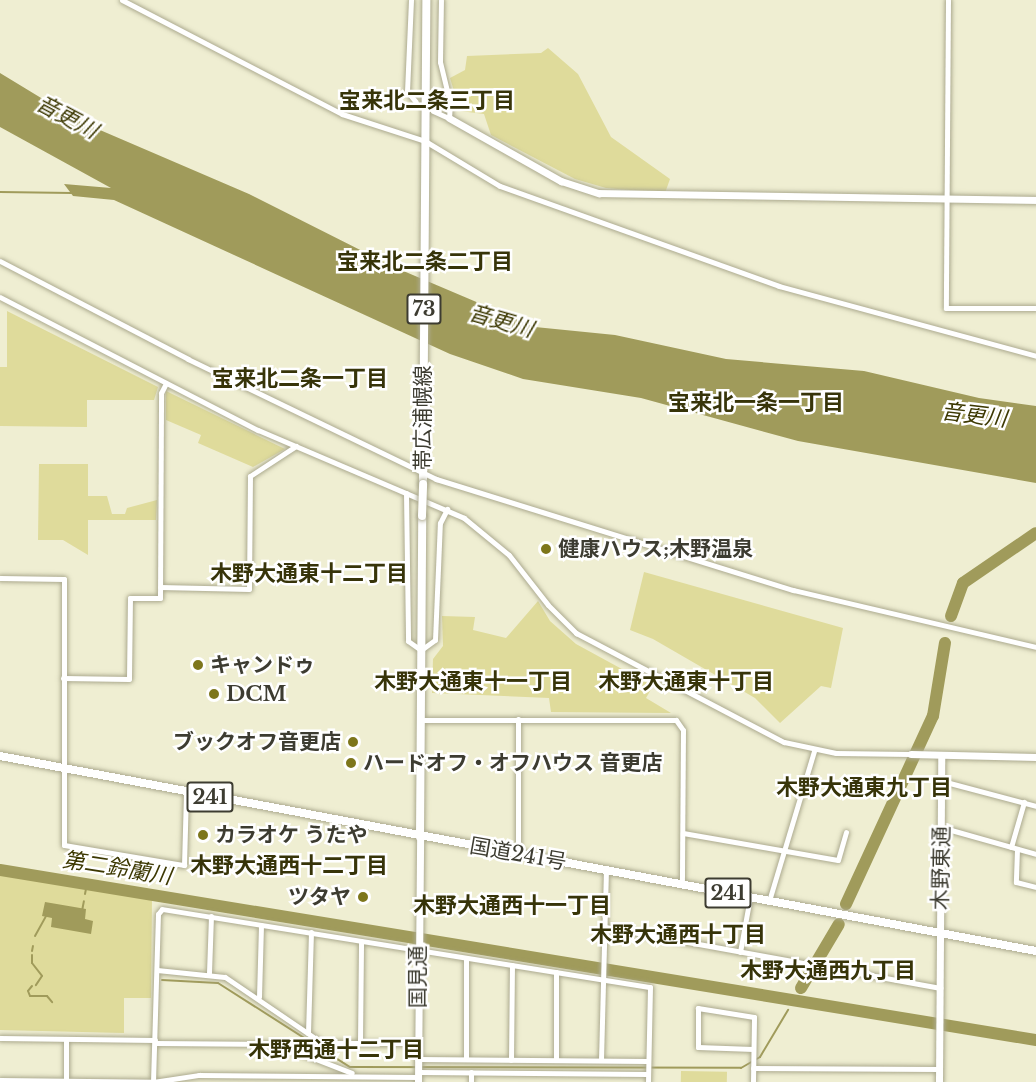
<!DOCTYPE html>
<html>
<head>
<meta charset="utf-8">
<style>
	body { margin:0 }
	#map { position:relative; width:1036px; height:1082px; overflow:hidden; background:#efeed2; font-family:"Libre Baskerville","Noto Sans JP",serif }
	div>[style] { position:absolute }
	.green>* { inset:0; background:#dfdb9b; transform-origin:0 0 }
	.water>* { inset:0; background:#a09b5b }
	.stream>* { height:2px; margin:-1px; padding:0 1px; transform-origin:1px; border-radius:1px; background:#a09b5b }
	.river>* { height:12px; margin:-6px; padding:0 6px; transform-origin:6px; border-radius:6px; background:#a09b5b }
	.roads { filter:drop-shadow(0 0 2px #acaa8f) drop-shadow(0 0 2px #acaa8f) }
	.minor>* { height:5px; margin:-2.5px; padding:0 2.5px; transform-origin:2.5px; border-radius:2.5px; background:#fff }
	.tertiary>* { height:7px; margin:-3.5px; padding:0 3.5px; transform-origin:3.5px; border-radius:3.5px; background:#fff }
	.primary>* { height:8px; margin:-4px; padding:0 4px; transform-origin:4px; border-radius:4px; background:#fff }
	.trunk>* { height:8px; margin:-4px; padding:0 4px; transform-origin:4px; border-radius:4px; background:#fff }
	.bridges { filter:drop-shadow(0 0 2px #acaa8f) drop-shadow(0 0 2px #acaa8f) }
	.primary-bridge>* { height:8px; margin:-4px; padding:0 4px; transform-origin:4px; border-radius:4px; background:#fff }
	.dots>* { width:16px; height:16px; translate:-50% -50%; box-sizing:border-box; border:3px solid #fff; border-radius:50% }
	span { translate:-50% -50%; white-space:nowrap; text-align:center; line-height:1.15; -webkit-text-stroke:5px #fff; paint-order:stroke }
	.shield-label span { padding:2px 4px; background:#fff; border:2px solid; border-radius:4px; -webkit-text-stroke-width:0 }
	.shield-label { font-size:20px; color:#3d3c31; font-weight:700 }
	.street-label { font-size:21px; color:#3d3c31 }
	.poi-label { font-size:21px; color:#3d3c31; font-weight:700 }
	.left { translate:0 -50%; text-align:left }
	.right { translate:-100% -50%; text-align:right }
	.neighbourhood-label { font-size:22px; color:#373409; font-weight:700 }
	.water-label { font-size:22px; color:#3d3903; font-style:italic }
</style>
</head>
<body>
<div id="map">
	<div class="green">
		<i style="clip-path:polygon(548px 48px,578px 74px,611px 137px,670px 179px,665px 193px,606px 188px,575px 179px,491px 135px,484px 114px,460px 111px,450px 78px,465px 70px,467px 56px,541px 53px)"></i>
		<i style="clip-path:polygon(7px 311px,158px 387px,154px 400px,87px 400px,87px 427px,0 426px,0 367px,7px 367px)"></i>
		<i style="clip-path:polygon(166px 391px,285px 449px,253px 467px,198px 443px,201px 435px,166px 420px)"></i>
		<i style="clip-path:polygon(39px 464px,88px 464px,88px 496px,107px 496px,112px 514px,125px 514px,127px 508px,157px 500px,156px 520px,88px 520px,88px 555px,63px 540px,38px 540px)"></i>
		<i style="clip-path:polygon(644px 572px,843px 628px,831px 688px,821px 686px,780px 723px,755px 698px,653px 639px,630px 630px)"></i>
		<i style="clip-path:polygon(538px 601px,550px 621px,576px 644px,653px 686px,646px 698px,671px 713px,551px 712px,549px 698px,432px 693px,433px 659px,443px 646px,442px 616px,475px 617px,473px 630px,506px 638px)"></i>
		<i style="clip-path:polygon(0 874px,152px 898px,151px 998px,124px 998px,124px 1033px,0 1030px)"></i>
		<i style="left:681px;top:1071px;width:46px;height:11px;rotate:1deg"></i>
	</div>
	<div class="water">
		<i style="clip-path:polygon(0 73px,79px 121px,249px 194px,394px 267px,535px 327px,615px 335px,726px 359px,864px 371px,979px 398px,1036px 406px,1036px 483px,798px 441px,641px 398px,523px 379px,450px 354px,114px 200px,73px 196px,64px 184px,111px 188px,0 127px)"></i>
		<i style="clip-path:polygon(45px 902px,86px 909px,85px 919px,93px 921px,91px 934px,51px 927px,52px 918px,42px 916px)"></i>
	</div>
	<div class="stream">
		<i style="left:0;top:192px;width:72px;rotate:0.8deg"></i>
		<i style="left:85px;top:894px;width:10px;rotate:-79deg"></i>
		<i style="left:82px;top:911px;width:10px;rotate:-79deg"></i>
		<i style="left:35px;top:936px;width:23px;rotate:-61deg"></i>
		<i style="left:32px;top:951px;width:5px;rotate:-79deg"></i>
		<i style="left:32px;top:955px;width:8px;rotate:90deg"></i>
		<i style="left:32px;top:963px;width:16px;rotate:52deg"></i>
		<i style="left:42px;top:976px;width:11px;rotate:124deg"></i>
		<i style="left:162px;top:980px;width:56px;rotate:3.1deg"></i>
		<i style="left:218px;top:983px;width:156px;rotate:32.5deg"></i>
		<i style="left:350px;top:1067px;width:391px;rotate:0.1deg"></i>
		<i style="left:741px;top:1068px;width:22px;rotate:-30deg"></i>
		<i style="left:760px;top:1057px;width:55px;rotate:-59.2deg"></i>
		<i style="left:32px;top:986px;width:6px;rotate:129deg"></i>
		<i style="left:28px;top:991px;width:5px;rotate:68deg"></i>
		<i style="left:30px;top:996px;width:17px"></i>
		<i style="left:47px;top:996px;width:8px;rotate:50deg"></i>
		<i style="left:790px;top:997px;width:3px;rotate:72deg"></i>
	</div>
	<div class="river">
		<i style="left:951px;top:616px;width:35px;rotate:-70deg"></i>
		<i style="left:963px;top:583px;width:88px;rotate:-34.4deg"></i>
		<i style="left:0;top:870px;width:1050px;rotate:9.32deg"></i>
		<i style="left:846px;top:904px;width:207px;rotate:-65.2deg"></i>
		<i style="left:933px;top:716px;width:74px;rotate:-80.7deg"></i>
		<i style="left:801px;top:988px;width:74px;rotate:-59.3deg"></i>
	</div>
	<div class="roads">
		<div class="minor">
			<i style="left:122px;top:0;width:248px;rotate:27.4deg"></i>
			<i style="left:342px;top:114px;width:87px;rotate:18deg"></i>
			<i style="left:425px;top:141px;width:87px;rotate:31deg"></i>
			<i style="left:500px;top:186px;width:296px;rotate:19.7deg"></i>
			<i style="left:779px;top:286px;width:266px;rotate:15.2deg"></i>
			<i style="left:411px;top:0;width:91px;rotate:92.5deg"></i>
			<i style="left:407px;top:91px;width:14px;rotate:51deg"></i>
			<i style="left:948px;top:0;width:308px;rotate:90.4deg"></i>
			<i style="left:946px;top:308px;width:90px"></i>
			<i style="left:433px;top:111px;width:17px;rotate:24deg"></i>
			<i style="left:449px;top:118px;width:15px;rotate:-86deg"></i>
			<i style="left:450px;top:103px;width:42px;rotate:-103.7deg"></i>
			<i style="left:440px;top:62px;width:62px;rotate:-89.1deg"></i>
			<i style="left:0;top:261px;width:212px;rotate:27.5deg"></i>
			<i style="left:188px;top:359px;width:276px;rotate:25.8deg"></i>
			<i style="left:436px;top:479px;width:374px;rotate:17.3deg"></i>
			<i style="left:793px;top:590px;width:250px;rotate:13.2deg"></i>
			<i style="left:0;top:297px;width:290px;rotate:27.3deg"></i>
			<i style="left:258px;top:430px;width:224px;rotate:23.1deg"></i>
			<i style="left:464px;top:518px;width:58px;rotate:39.4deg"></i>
			<i style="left:509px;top:555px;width:63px;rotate:52deg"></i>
			<i style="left:548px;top:605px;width:40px;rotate:45deg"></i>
			<i style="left:576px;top:633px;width:235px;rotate:27.7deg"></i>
			<i style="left:784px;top:742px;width:53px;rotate:11.9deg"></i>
			<i style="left:836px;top:753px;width:75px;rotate:0.8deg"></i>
			<i style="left:406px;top:493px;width:148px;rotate:89.2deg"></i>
			<i style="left:408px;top:641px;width:16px;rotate:35deg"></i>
			<i style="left:421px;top:650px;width:17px;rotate:-36deg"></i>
			<i style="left:435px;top:640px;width:117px;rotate:-87.6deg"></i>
			<i style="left:440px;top:523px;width:16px;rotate:-63deg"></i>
			<i style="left:0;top:578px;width:64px;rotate:0.9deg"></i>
			<i style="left:64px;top:579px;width:266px;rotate:90deg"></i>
			<i style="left:64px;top:845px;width:122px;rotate:9.5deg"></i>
			<i style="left:184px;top:865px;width:73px;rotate:-88.4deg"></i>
			<i style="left:160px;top:587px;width:89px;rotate:1.3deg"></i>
			<i style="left:249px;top:589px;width:113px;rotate:-89.5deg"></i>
			<i style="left:250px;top:476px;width:55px;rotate:-33.1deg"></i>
			<i style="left:63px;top:678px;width:66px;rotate:0.9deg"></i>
			<i style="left:129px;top:679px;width:81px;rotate:-89.3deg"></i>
			<i style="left:130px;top:598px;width:30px"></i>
			<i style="left:160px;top:598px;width:205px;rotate:-89.7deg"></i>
			<i style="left:161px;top:393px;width:11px;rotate:-63deg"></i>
			<i style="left:421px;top:720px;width:255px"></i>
			<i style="left:676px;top:720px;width:12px;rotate:55deg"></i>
			<i style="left:683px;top:730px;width:155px;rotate:90.4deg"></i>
			<i style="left:942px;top:781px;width:97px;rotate:14.9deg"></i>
			<i style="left:942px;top:830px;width:9px"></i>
			<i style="left:951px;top:830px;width:88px;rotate:15.8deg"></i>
			<i style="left:683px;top:833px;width:157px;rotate:9.9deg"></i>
			<i style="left:838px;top:860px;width:29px;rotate:-74deg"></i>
			<i style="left:1011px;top:847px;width:47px;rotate:-73.9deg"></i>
			<i style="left:1017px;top:849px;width:33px;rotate:92deg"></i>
			<i style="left:1016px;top:882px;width:21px;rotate:14deg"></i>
			<i style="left:518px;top:853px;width:134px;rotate:-90deg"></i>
			<i style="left:769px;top:901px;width:157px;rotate:-73.3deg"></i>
			<i style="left:605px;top:927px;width:341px;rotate:10.3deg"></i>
			<i style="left:740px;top:952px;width:56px;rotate:-79.7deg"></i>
			<i style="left:157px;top:970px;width:68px;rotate:5.9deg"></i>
			<i style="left:225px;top:977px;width:117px;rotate:34.2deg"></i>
			<i style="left:322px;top:1043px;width:96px"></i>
			<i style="left:209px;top:973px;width:57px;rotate:-88deg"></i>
			<i style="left:259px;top:997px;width:72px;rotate:-88.4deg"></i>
			<i style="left:308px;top:1033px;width:101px;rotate:-88.3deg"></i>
			<i style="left:0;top:1038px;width:155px;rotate:0.7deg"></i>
			<i style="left:360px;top:1042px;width:101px;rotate:-89.4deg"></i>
			<i style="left:155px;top:1043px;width:122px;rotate:0.5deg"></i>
			<i style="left:277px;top:1044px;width:80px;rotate:21.1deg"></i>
			<i style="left:418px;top:1059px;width:230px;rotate:0.5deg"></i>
			<i style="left:466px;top:1059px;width:101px;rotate:-90deg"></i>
			<i style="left:511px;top:1060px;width:95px;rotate:-89.4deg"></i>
			<i style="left:556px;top:1060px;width:88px;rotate:-90deg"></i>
			<i style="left:601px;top:1060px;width:190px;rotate:-88.5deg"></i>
			<i style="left:753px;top:1068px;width:186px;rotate:0.3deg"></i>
			<i style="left:418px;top:1072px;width:230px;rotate:0.5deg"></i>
			<i style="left:0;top:1080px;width:153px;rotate:0.7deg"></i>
			<i style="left:153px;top:1082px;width:47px;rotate:-8.7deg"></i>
			<i style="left:199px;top:1075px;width:219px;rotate:0.5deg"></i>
			<i style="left:66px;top:1082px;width:43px;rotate:-90deg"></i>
			<i style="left:153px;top:1082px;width:168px;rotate:-88.3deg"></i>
			<i style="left:158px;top:914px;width:6px;rotate:-51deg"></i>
			<i style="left:162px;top:909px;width:494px;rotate:9.1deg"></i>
			<i style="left:650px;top:987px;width:95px;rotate:91.2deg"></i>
			<i style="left:471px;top:1082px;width:10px;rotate:-90deg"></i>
			<i style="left:753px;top:1082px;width:65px;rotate:-89.1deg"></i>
			<i style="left:754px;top:1017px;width:57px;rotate:-170.9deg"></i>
			<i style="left:698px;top:1008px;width:39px;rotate:90deg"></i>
			<i style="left:698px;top:1047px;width:55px;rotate:2.1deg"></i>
		</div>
		<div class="tertiary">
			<i style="left:449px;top:118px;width:129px;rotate:29.4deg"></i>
			<i style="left:561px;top:181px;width:40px;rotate:18deg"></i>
			<i style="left:599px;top:193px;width:437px;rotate:0.9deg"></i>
			<i style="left:911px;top:754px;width:125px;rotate:1.4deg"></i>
			<i style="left:418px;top:1082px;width:245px;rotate:-89.5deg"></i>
			<i style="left:939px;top:1082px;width:327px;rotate:-89.6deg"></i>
		</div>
		<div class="primary">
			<i style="left:423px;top:484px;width:484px;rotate:-89.6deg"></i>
			<i style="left:420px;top:837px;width:321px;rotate:-89.6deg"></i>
		</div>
		<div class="trunk">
			<i style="left:0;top:756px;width:1054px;rotate:10.66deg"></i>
		</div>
	</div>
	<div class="bridges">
		<div class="primary-bridge">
			<i style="left:422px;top:516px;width:32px;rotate:-88deg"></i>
		</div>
	</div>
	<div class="dots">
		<i style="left:546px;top:549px;background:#7d761b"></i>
		<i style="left:198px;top:665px;background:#7d761b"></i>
		<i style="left:214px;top:694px;background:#7d761b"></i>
		<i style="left:353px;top:742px;background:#7d761b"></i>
		<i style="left:351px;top:763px;background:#7d761b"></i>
		<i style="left:203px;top:835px;background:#7d761b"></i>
		<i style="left:363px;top:897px;background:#7d761b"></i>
	</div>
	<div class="shield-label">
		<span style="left:424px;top:309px">73</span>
		<span style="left:210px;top:797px">241</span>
		<span style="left:728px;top:893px">241</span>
	</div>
	<div class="street-label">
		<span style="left:423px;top:418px;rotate:-90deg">帯広浦幌線</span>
		<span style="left:518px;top:854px;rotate:10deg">国道241号</span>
		<span style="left:941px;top:868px;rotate:-89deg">木野東通</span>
		<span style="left:418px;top:977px;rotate:-90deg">国見通</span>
	</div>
	<div class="poi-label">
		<span class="left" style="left:558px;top:549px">健康ハウス;木野温泉</span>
		<span class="left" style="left:210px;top:665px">キャンドゥ</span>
		<span class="left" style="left:226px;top:694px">DCM</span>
		<span class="right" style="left:341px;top:742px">ブックオフ音更店</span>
		<span class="left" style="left:363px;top:763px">ハードオフ・オフハウス 音更店</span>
		<span class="left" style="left:215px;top:835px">カラオケ うたや</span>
		<span class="right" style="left:351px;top:897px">ツタヤ</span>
	</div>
	<div class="neighbourhood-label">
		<span style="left:427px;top:101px">宝来北二条三丁目</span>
		<span style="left:425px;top:262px">宝来北二条二丁目</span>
		<span style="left:300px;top:379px">宝来北二条一丁目</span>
		<span style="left:756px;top:403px">宝来北一条一丁目</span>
		<span style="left:309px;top:574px">木野大通東十二丁目</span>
		<span style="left:473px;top:682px">木野大通東十一丁目</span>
		<span style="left:686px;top:682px">木野大通東十丁目</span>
		<span style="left:864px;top:788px">木野大通東九丁目</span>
		<span style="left:289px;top:866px">木野大通西十二丁目</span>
		<span style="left:512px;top:906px">木野大通西十一丁目</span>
		<span style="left:678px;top:935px">木野大通西十丁目</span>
		<span style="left:828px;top:971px">木野大通西九丁目</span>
		<span style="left:336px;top:1050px">木野西通十二丁目</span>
	</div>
	<div class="water-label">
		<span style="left:67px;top:117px;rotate:28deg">音更川</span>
		<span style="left:501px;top:321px;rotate:16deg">音更川</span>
		<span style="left:974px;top:415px;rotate:7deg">音更川</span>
		<span style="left:117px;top:868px;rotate:9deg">第二鈴蘭川</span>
	</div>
</div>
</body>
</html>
